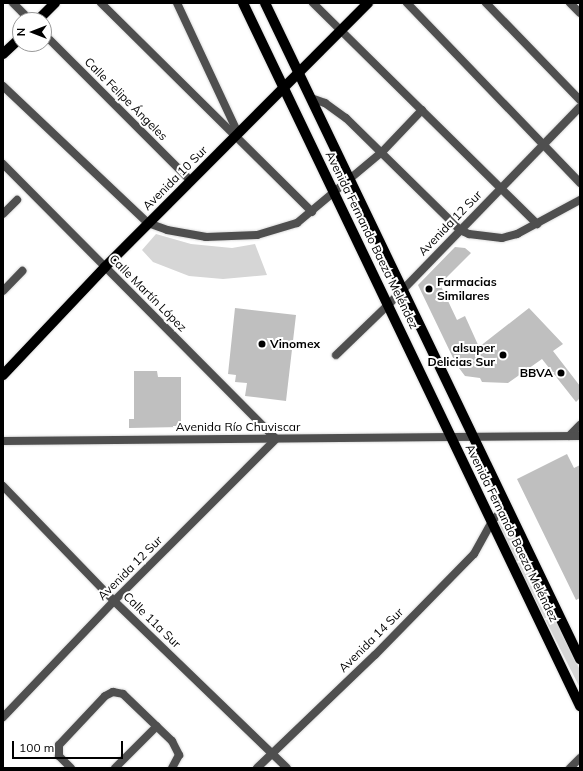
<!DOCTYPE html>
<html>
<head>
<meta charset="utf-8">
<style>
	body { margin:0 }
	#map { position:relative; width:583px; height:771px; overflow:hidden; background:#fff; font-family:Mulish,sans-serif }
	div>[style] { position:absolute }
	.green>* { inset:0; background:#d6d6d6 }
	.building>* { inset:0; background:#bfbfbf }
	.roads { filter:drop-shadow(0 0 1px #dbdbdb) drop-shadow(0 0 1px #dbdbdb) }
	.minor>* { height:8px; margin:-4px; padding:0 4px; transform-origin:4px; border-radius:4px; background:#4f4f4f }
	.major>* { height:10px; margin:-5px; padding:0 5px; transform-origin:5px; border-radius:5px; background:#000 }
	.dots>* { width:11px; height:11px; translate:-50% -50%; box-sizing:border-box; border:2px solid #fff; border-radius:50% }
	span { translate:-50% -50%; white-space:nowrap; text-align:center; line-height:1.15; -webkit-text-stroke:4px #fff; paint-order:stroke }
	.street-label { font-size:12px; color:#000 }
	.poi-label { font-size:12px; color:#000; font-weight:700 }
	.left { translate:0 -50%; text-align:left }
	.right { translate:-100% -50%; text-align:right }
	.frame { position:absolute; inset:0; border:4px solid #000; pointer-events:none }
	.north { position:absolute; left:12px; top:12px; width:40px; height:40px; box-sizing:border-box; background:#fff; border:1px solid #999; border-radius:50%; rotate:270deg; font-size:11px; font-weight:700; line-height:16px; text-align:center; color:#000 }
	.north::after { content:''; display:block; margin:auto; width:14px; height:18px; background:#000; clip-path:polygon(50% 0,100% 100%,50% 72%,0 100%) }
	.scale { position:absolute; left:12px; top:741px; width:111px; height:18px; box-sizing:border-box; border:2px solid #000; border-top:0; padding-left:5px; font-size:12px; line-height:14px; white-space:nowrap; color:#000; -webkit-text-stroke:3px #fff; paint-order:stroke }
</style>
</head>
<body>
<div id="map">
	<div class="green">
		<i style="clip-path:polygon(156px 234px,191px 244px,232px 248px,255px 244px,267px 275px,223px 279px,189px 276px,153px 262px,142px 250px)"></i>
		<i style="clip-path:polygon(506px 517px,580px 670px,580px 688px,496px 523px)"></i>
	</div>
	<div class="building">
		<i style="clip-path:polygon(455px 247px,465px 248px,471px 253px,440px 284px,457px 320px,465px 316px,479px 347px,529px 308px,563px 344px,553px 351px,580px 386px,580px 398px,576px 402px,542px 359px,508px 383px,482px 382px,480px 378px,465px 376px,456px 364px,418px 285px)"></i>
		<i style="clip-path:polygon(235px 308px,296px 315px,286px 401px,245px 396px,247px 383px,235px 382px,236px 375px,228px 374px)"></i>
		<i style="clip-path:polygon(134px 371px,157px 371px,158px 377px,181px 377px,181px 427px,129px 428px,129px 419px,134px 419px)"></i>
		<i style="clip-path:polygon(567px 454px,574px 468px,580px 465px,580px 598px,576px 600px,517px 479px)"></i>
	</div>
	<div class="roads">
		<div class="minor">
			<i style="left:13px;top:3px;width:24px;rotate:45deg"></i>
			<i style="left:101px;top:3px;width:297px;rotate:44.7deg"></i>
			<i style="left:177px;top:3px;width:144px;rotate:64.9deg"></i>
			<i style="left:313px;top:3px;width:315px;rotate:44.6deg"></i>
			<i style="left:407px;top:3px;width:250px;rotate:46.1deg"></i>
			<i style="left:486px;top:3px;width:135px;rotate:45.9deg"></i>
			<i style="left:570px;top:3px;width:14px;rotate:45deg"></i>
			<i style="left:44px;top:34px;width:208px;rotate:45deg"></i>
			<i style="left:3px;top:86px;width:199px;rotate:43.4deg"></i>
			<i style="left:148px;top:223px;width:20px;rotate:20deg"></i>
			<i style="left:167px;top:230px;width:40px;rotate:10deg"></i>
			<i style="left:206px;top:237px;width:51px;rotate:-2.2deg"></i>
			<i style="left:257px;top:235px;width:42px;rotate:-16.7deg"></i>
			<i style="left:297px;top:223px;width:111px;rotate:-39.9deg"></i>
			<i style="left:382px;top:152px;width:58px;rotate:-46.4deg"></i>
			<i style="left:311px;top:98px;width:15px;rotate:20deg"></i>
			<i style="left:325px;top:103px;width:26px;rotate:36deg"></i>
			<i style="left:346px;top:118px;width:160px;rotate:44.5deg"></i>
			<i style="left:460px;top:230px;width:10px;rotate:24deg"></i>
			<i style="left:469px;top:234px;width:33px;rotate:7deg"></i>
			<i style="left:502px;top:238px;width:16px;rotate:-15deg"></i>
			<i style="left:517px;top:234px;width:72px;rotate:-28.4deg"></i>
			<i style="left:3px;top:164px;width:387px;rotate:45.2deg"></i>
			<i style="left:276px;top:439px;width:229px;rotate:135deg"></i>
			<i style="left:114px;top:601px;width:161px;rotate:133.7deg"></i>
			<i style="left:3px;top:214px;width:20px;rotate:-45deg"></i>
			<i style="left:3px;top:291px;width:28px;rotate:-46deg"></i>
			<i style="left:336px;top:355px;width:74px;rotate:-43.9deg"></i>
			<i style="left:389px;top:304px;width:274px;rotate:-45.9deg"></i>
			<i style="left:569px;top:436px;width:16px;rotate:-45deg"></i>
			<i style="left:3px;top:441px;width:577px;rotate:-0.5deg"></i>
			<i style="left:3px;top:486px;width:160px;rotate:46deg"></i>
			<i style="left:114px;top:601px;width:240px;rotate:44deg"></i>
			<i style="left:71px;top:768px;width:17px;rotate:-135deg"></i>
			<i style="left:59px;top:756px;width:11px;rotate:-90deg"></i>
			<i style="left:59px;top:745px;width:67px;rotate:-46.8deg"></i>
			<i style="left:105px;top:696px;width:9px;rotate:-27deg"></i>
			<i style="left:113px;top:692px;width:10px;rotate:11deg"></i>
			<i style="left:123px;top:694px;width:68px;rotate:43.8deg"></i>
			<i style="left:172px;top:741px;width:16px;rotate:63deg"></i>
			<i style="left:179px;top:755px;width:15px;rotate:118deg"></i>
			<i style="left:115px;top:768px;width:59px;rotate:-45deg"></i>
			<i style="left:257px;top:768px;width:163px;rotate:-43.8deg"></i>
			<i style="left:375px;top:655px;width:141px;rotate:-45.6deg"></i>
			<i style="left:474px;top:554px;width:38px;rotate:-61deg"></i>
			<i style="left:492px;top:521px;width:21px;rotate:-45deg"></i>
			<i style="left:570px;top:768px;width:14px;rotate:-45deg"></i>
		</div>
		<div class="major">
			<i style="left:243px;top:3px;width:780px;rotate:64.39deg"></i>
			<i style="left:265px;top:3px;width:728px;rotate:64.35deg"></i>
			<i style="left:38px;top:20px;width:24px;rotate:-45deg"></i>
			<i style="left:3px;top:54px;width:23px;rotate:-43deg"></i>
			<i style="left:3px;top:375px;width:149px;rotate:-46.6deg"></i>
			<i style="left:105px;top:267px;width:373px;rotate:-45.1deg"></i>
		</div>
	</div>
	<div class="dots">
		<i style="left:429px;top:289px;background:#000"></i>
		<i style="left:262px;top:344px;background:#000"></i>
		<i style="left:503px;top:355px;background:#000"></i>
		<i style="left:561px;top:373px;background:#000"></i>
	</div>
	<div class="street-label">
		<span style="left:126px;top:99px;rotate:45deg">Calle Felipe Ángeles</span>
		<span style="left:175px;top:178px;rotate:-45deg">Avenida 10 Sur</span>
		<span style="left:450px;top:223px;rotate:-46deg">Avenida 12 Sur</span>
		<span style="left:372px;top:240px;rotate:64deg">Avenida Fernando Baeza Meléndez</span>
		<span style="left:148px;top:293px;rotate:45deg">Calle Martín López</span>
		<span style="left:238px;top:427px">Avenida Río Chuviscar</span>
		<span style="left:512px;top:533px;rotate:64deg">Avenida Fernando Baeza Meléndez</span>
		<span style="left:130px;top:568px;rotate:-45deg">Avenida 12 Sur</span>
		<span style="left:152px;top:620px;rotate:44deg">Calle 11a Sur</span>
		<span style="left:371px;top:640px;rotate:-45deg">Avenida 14 Sur</span>
	</div>
	<div class="poi-label">
		<span class="left" style="left:437px;top:289px">Farmacias<br>Similares</span>
		<span class="left" style="left:270px;top:344px">Vinomex</span>
		<span class="right" style="left:495px;top:355px">alsuper<br>Delicias Sur</span>
		<span class="right" style="left:553px;top:373px">BBVA</span>
	</div>
	<div class="frame"></div>
	<div class="north">N</div>
	<div class="scale">100 m</div>
</div>
</body>
</html>
